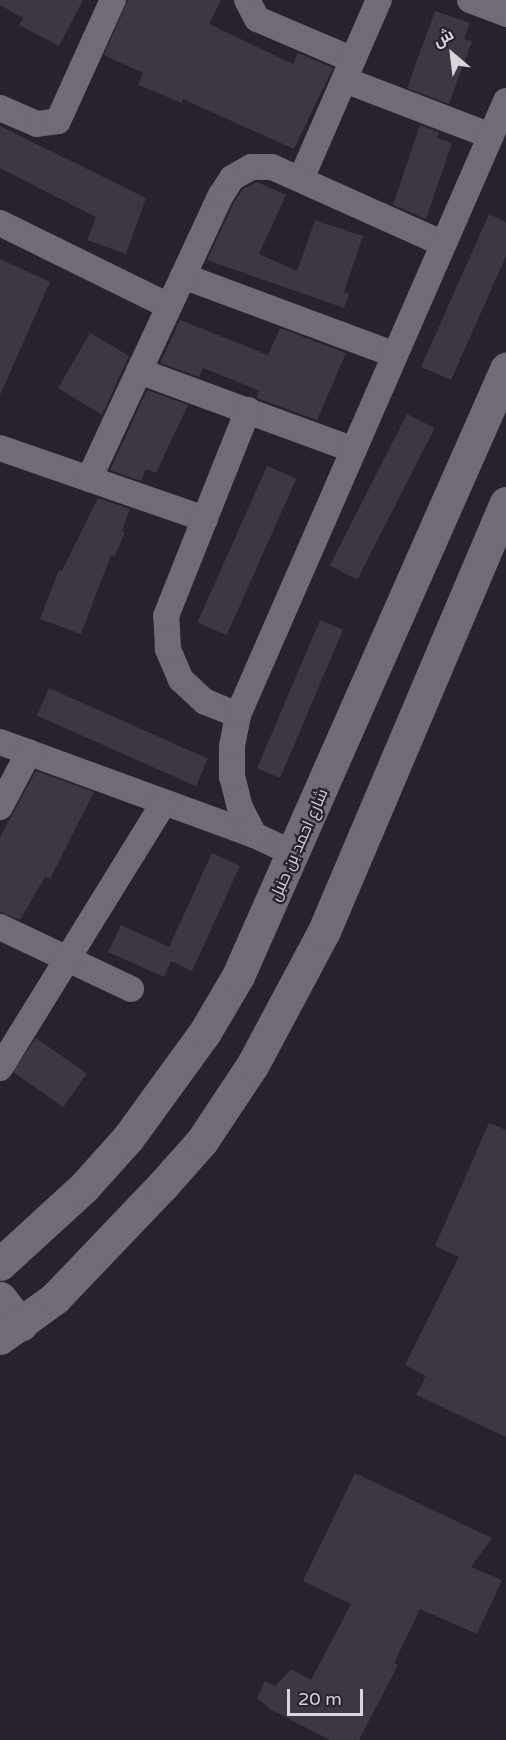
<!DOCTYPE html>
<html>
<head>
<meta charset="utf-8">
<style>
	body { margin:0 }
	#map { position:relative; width:506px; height:1740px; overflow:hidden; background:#29212c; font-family:"Varela Round",Cairo,sans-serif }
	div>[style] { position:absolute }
	.building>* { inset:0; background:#3e3641; transform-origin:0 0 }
	.minor>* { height:26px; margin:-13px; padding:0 13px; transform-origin:13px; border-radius:13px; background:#726a76 }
	.tertiary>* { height:33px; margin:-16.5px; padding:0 16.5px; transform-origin:16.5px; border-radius:16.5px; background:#726a76 }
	span { translate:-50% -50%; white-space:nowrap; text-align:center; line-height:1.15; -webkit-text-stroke:4.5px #29212c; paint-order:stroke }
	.street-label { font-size:16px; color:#dad5dc }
	.north { position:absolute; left:422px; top:24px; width:60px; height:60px; -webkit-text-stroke:4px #29212c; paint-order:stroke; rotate:332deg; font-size:16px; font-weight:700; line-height:24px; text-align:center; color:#dad5dc }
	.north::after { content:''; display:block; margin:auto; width:21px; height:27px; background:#dad5dc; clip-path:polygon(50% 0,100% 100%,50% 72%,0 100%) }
	.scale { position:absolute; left:287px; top:1689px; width:76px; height:27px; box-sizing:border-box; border:3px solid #dad5dc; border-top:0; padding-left:8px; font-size:18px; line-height:21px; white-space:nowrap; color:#dad5dc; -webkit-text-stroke:4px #29212c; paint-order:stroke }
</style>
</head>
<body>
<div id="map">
	<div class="building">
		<i style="clip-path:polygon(0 0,83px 0,59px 46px,19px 25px,23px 18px,0 5px)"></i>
		<i style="clip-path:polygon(128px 0,221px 0,209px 24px,293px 64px,298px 53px,333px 68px,294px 149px,183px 99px,182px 103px,138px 85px,143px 73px,104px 55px)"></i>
		<i style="clip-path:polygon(435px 11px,470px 23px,464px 39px,472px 41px,449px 104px,407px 88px)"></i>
		<i style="clip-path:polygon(420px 125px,439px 132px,437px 138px,452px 143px,426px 219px,393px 205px)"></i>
		<i style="clip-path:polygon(0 126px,146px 198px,126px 254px,87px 240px,96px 217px,0 168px)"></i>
		<i style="clip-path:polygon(257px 182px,286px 195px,259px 254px,297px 271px,315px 220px,363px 236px,344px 292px,349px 294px,344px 308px,207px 260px,234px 202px,243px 189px)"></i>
		<i style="clip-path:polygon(489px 214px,506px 222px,506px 256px,451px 380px,421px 367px)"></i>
		<i style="clip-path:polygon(0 259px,50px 282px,0 395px)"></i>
		<i style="clip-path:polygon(180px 320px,268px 355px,280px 328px,346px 353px,317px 420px,257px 398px,258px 390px,203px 368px,199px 377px,160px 363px)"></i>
		<i style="clip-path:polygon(90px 333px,129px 356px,102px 415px,58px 388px)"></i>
		<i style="clip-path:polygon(147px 390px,188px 405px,156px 473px,146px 469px,141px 481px,110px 470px)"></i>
		<i style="left:407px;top:414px;width:31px;height:170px;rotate:27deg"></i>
		<i style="left:267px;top:466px;width:32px;height:171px;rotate:24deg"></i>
		<i style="clip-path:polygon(98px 498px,130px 509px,122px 531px,125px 533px,114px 557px,111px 555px,81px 634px,40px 619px,59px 570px,62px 571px)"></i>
		<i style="left:320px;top:620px;width:25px;height:161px;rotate:23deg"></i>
		<i style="left:49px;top:688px;width:174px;height:30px;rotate:24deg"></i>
		<i style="clip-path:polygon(36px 771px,94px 792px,50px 879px,45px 877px,20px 920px,0 912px,0 837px)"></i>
		<i style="clip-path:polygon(212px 853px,240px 866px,192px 971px,171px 961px,164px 977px,108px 952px,121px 925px,169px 947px)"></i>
		<i style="left:36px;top:1038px;width:62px;height:41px;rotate:35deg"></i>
		<i style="clip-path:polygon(489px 1123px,506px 1130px,506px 1437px,416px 1395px,426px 1376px,405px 1365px,459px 1257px,435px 1246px)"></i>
		<i style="clip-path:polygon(355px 1473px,492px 1538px,471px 1567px,502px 1580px,477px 1634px,420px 1609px,394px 1663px,398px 1665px,359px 1740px,330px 1740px,270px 1709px,257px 1698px,265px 1681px,275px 1686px,291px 1669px,311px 1680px,351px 1604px,303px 1581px)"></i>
	</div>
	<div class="minor">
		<i style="left:247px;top:0;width:21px;rotate:62deg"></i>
		<i style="left:257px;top:19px;width:104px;rotate:23.1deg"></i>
		<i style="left:470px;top:0;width:39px;rotate:21deg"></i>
		<i style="left:345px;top:80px;width:156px;rotate:21deg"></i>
		<i style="left:0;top:108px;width:40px;rotate:23.4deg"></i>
		<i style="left:37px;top:124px;width:21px;rotate:-8deg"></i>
		<i style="left:58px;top:121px;width:133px;rotate:-65.6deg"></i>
		<i style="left:301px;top:179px;width:195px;rotate:-66.5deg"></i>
		<i style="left:0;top:223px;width:188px;rotate:26.2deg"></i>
		<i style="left:183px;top:276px;width:226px;rotate:20.4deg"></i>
		<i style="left:139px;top:371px;width:229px;rotate:20.2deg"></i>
		<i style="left:0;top:448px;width:217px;rotate:19.1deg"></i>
		<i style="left:89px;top:479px;width:313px;rotate:-65.1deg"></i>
		<i style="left:221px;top:195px;width:20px;rotate:-57deg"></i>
		<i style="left:232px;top:178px;width:22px;rotate:-30deg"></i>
		<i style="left:251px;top:167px;width:21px"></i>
		<i style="left:272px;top:167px;width:188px;rotate:24.1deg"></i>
		<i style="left:238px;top:715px;width:35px;rotate:-158deg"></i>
		<i style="left:205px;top:702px;width:33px;rotate:-137deg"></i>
		<i style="left:181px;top:680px;width:34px;rotate:-113deg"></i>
		<i style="left:168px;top:649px;width:33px;rotate:-93deg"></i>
		<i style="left:166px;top:616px;width:222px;rotate:-68.3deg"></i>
		<i style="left:0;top:742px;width:270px;rotate:20.1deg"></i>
		<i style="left:254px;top:835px;width:45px;rotate:24.9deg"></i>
		<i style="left:0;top:807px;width:62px;rotate:-62.2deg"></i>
		<i style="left:254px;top:835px;width:30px;rotate:-117deg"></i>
		<i style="left:240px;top:808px;width:32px;rotate:-104deg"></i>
		<i style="left:232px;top:777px;width:31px;rotate:-90deg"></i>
		<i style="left:232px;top:746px;width:32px;rotate:-79deg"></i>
		<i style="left:238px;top:715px;width:670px;rotate:-66.42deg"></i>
		<i style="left:0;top:927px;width:145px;rotate:25.3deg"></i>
		<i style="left:0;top:1068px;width:312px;rotate:-58.3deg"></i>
	</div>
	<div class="tertiary">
		<i style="left:0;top:1264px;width:114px;rotate:-42.5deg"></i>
		<i style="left:84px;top:1187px;width:66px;rotate:-48.1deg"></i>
		<i style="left:128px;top:1138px;width:131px;rotate:-54deg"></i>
		<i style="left:205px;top:1032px;width:65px;rotate:-59.5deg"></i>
		<i style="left:238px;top:976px;width:664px;rotate:-66.18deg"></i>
		<i style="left:0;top:1298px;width:34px;rotate:52deg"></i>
		<i style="left:0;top:1338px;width:68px;rotate:-36deg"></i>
		<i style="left:55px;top:1298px;width:155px;rotate:-46.3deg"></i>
		<i style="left:162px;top:1186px;width:60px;rotate:-48.4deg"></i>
		<i style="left:202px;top:1141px;width:92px;rotate:-56.5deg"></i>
		<i style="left:253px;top:1064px;width:151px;rotate:-61.9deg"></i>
		<i style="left:324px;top:931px;width:465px;rotate:-67deg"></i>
	</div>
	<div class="street-label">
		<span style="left:299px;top:845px;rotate:-66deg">شارع احمد بن حنبل</span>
	</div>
	<div class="north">ش</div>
	<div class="scale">20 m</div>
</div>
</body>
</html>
